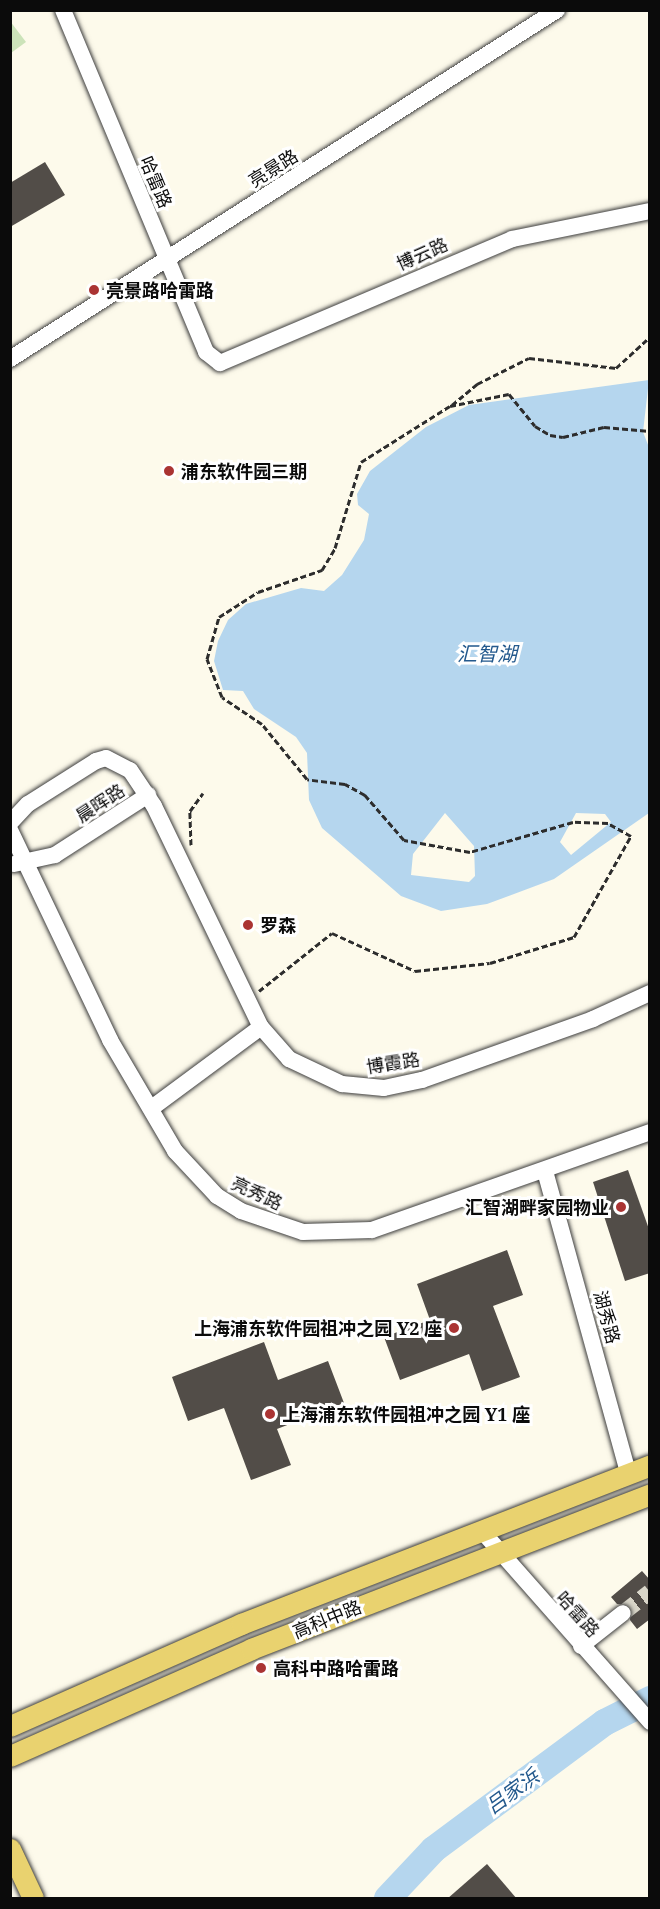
<!DOCTYPE html>
<html>
<head>
<meta charset="utf-8">
<style>
	body { margin:0 }
	#map { position:relative; width:660px; height:1909px; overflow:hidden; background:#fdfaeb; font-family:"Noto Serif","Noto Sans SC",serif }
	div>[style] { position:absolute }
	.green>* { inset:0; background:#cce3b9 }
	.water>* { inset:0; background:#b5d6ee }
	.river>* { height:27px; margin:-13.5px; padding:0 13.5px; transform-origin:13.5px; border-radius:13.5px; background:#b5d6ee }
	.building>* { inset:0; background:#524d48 }
	.minor-tunnel>* { height:16px; margin-top:-8px; transform-origin:0; background:repeating-linear-gradient(90deg,#d9d6c9 0 16px,transparent 0 24px) }
	.path>* { height:3px; margin-top:-1.5px; transform-origin:0; background:repeating-linear-gradient(90deg,#2d2d2d 0 6px,transparent 0 9px) }
	.roads { filter:drop-shadow(0 0 2px #3e3e3e) drop-shadow(0 0 2px #3e3e3e) }
	.minor>* { height:16px; margin:-8px; padding:0 8px; transform-origin:8px; border-radius:8px; background:#fff }
	.major>* { height:21px; margin:-10.5px; padding:0 10.5px; transform-origin:10.5px; border-radius:10.5px; background:#e9d26f }
	.dots>* { width:16px; height:16px; translate:-50% -50%; box-sizing:border-box; border:3px solid #fff; border-radius:50% }
	span { translate:-50% -50%; white-space:nowrap; text-align:center; line-height:1.15; -webkit-text-stroke:6px #fff; paint-order:stroke }
	.street-label { font-size:18px; color:#0b0b0b }
	.poi-label { font-size:18px; color:#0b0b0b; font-weight:700 }
	.left { translate:0 -50%; text-align:left }
	.right { translate:-100% -50%; text-align:right }
	.water-label { font-size:20px; color:#23598d; font-style:italic }
	.frame { position:absolute; inset:0; border:12px solid #0b0b0b; pointer-events:none }
</style>
</head>
<body>
<div id="map">
	<div class="green">
		<i style="clip-path:polygon(10px 21px,26px 42px,11px 53px,10px 53px)"></i>
	</div>
	<div class="water">
		<i style="clip-path:polygon(evenodd,649px 380px,643px 432px,650px 450px,649px 813px,554px 879px,487px 904px,441px 911px,401px 896px,322px 828px,309px 800px,307px 753px,296px 737px,254px 709px,243px 691px,223px 690px,214px 661px,218px 641px,228px 620px,246px 604px,301px 588px,324px 591px,342px 575px,364px 540px,369px 514px,358px 505px,357px 494px,370px 471px,426px 427px,469px 405px,649px 380px,445px 813px,474px 846px,475px 876px,469px 882px,411px 875px,413px 854px,445px 813px,649px 380px,576px 813px,605px 814px,611px 822px,571px 855px,560px 842px,576px 813px)"></i>
	</div>
	<div class="river">
		<i style="left:387px;top:1898px;width:67px;rotate:-46.8deg"></i>
		<i style="left:433px;top:1849px;width:213px;rotate:-36.6deg"></i>
		<i style="left:604px;top:1722px;width:51px;rotate:-26.6deg"></i>
	</div>
	<div class="building">
		<i style="clip-path:polygon(45px 162px,65px 195px,10px 227px,10px 183px)"></i>
		<i style="clip-path:polygon(628px 1170px,650px 1232px,650px 1273px,625px 1281px,593px 1182px)"></i>
		<i style="clip-path:polygon(507px 1250px,523px 1295px,493px 1306px,520px 1377px,482px 1391px,469px 1354px,400px 1380px,384px 1337px,430px 1320px,417px 1284px)"></i>
		<i style="clip-path:polygon(264px 1342px,278px 1380px,328px 1361px,344px 1403px,277px 1429px,291px 1465px,251px 1480px,224px 1408px,188px 1421px,172px 1377px)"></i>
		<i style="clip-path:polygon(642px 1571px,650px 1580px,650px 1619px,637px 1629px,630px 1620px,631px 1606px,617px 1604px,611px 1597px)"></i>
		<i style="clip-path:polygon(487px 1864px,517px 1899px,447px 1899px)"></i>
	</div>
	<div class="minor-tunnel">
		<i style="left:623px;top:1613px;width:34px;rotate:-38deg"></i>
	</div>
	<div class="path">
		<i style="left:452px;top:405px;width:33px;rotate:-40deg"></i>
		<i style="left:477px;top:384px;width:58px;rotate:-26.6deg"></i>
		<i style="left:529px;top:358px;width:88px;rotate:6.6deg"></i>
		<i style="left:616px;top:368px;width:46px;rotate:-42.4deg"></i>
		<i style="left:191px;top:845px;width:34px;rotate:-92deg"></i>
		<i style="left:190px;top:811px;width:22px;rotate:-54deg"></i>
		<i style="left:259px;top:991px;width:93px;rotate:-38.5deg"></i>
		<i style="left:332px;top:933px;width:91px;rotate:24.6deg"></i>
		<i style="left:415px;top:971px;width:75px;rotate:-6.1deg"></i>
		<i style="left:490px;top:963px;width:88px;rotate:-17.2deg"></i>
		<i style="left:574px;top:937px;width:116px;rotate:-60.6deg"></i>
		<i style="left:631px;top:836px;width:26px;rotate:-151deg"></i>
		<i style="left:608px;top:823px;width:35px;rotate:-178deg"></i>
		<i style="left:573px;top:822px;width:107px;rotate:163.8deg"></i>
		<i style="left:470px;top:852px;width:67px;rotate:-169.7deg"></i>
		<i style="left:404px;top:840px;width:60px;rotate:-130.9deg"></i>
		<i style="left:365px;top:795px;width:23px;rotate:-151deg"></i>
		<i style="left:345px;top:784px;width:38px;rotate:-173deg"></i>
		<i style="left:307px;top:779px;width:71px;rotate:-129.3deg"></i>
		<i style="left:262px;top:724px;width:48px;rotate:-146deg"></i>
		<i style="left:222px;top:697px;width:41px;rotate:-111.5deg"></i>
		<i style="left:207px;top:659px;width:44px;rotate:-74.1deg"></i>
		<i style="left:219px;top:617px;width:46px;rotate:-32.7deg"></i>
		<i style="left:258px;top:592px;width:68px;rotate:-19deg"></i>
		<i style="left:322px;top:570px;width:26px;rotate:-59deg"></i>
		<i style="left:335px;top:548px;width:90px;rotate:-73.2deg"></i>
		<i style="left:361px;top:462px;width:105px;rotate:-32.2deg"></i>
		<i style="left:450px;top:406px;width:60px;rotate:-11.5deg"></i>
		<i style="left:509px;top:394px;width:41px;rotate:50.9deg"></i>
		<i style="left:535px;top:426px;width:17px;rotate:31deg"></i>
		<i style="left:550px;top:435px;width:13px;rotate:9deg"></i>
		<i style="left:563px;top:437px;width:42px;rotate:-13.7deg"></i>
		<i style="left:604px;top:427px;width:46px;rotate:5deg"></i>
	</div>
	<div class="roads">
		<div class="minor">
			<i style="left:63px;top:10px;width:371px;rotate:67.3deg"></i>
			<i style="left:206px;top:352px;width:18px;rotate:38deg"></i>
			<i style="left:220px;top:363px;width:317px;rotate:-23deg"></i>
			<i style="left:512px;top:239px;width:141px;rotate:-11.5deg"></i>
			<i style="left:10px;top:359px;width:649px;rotate:-32.54deg"></i>
			<i style="left:10px;top:823px;width:26px;rotate:-47deg"></i>
			<i style="left:28px;top:804px;width:80px;rotate:-32.3deg"></i>
			<i style="left:96px;top:761px;width:10px;rotate:-17deg"></i>
			<i style="left:106px;top:758px;width:27px;rotate:27deg"></i>
			<i style="left:130px;top:770px;width:43px;rotate:56.3deg"></i>
			<i style="left:154px;top:806px;width:246px;rotate:64.2deg"></i>
			<i style="left:261px;top:1027px;width:43px;rotate:48.8deg"></i>
			<i style="left:289px;top:1059px;width:59px;rotate:25.3deg"></i>
			<i style="left:342px;top:1084px;width:42px;rotate:5.4deg"></i>
			<i style="left:384px;top:1088px;width:39px;rotate:-12deg"></i>
			<i style="left:422px;top:1080px;width:182px;rotate:-19.6deg"></i>
			<i style="left:593px;top:1019px;width:63px;rotate:-24.5deg"></i>
			<i style="left:10px;top:830px;width:233px;rotate:64.5deg"></i>
			<i style="left:110px;top:1040px;width:129px;rotate:59.6deg"></i>
			<i style="left:175px;top:1151px;width:62px;rotate:47deg"></i>
			<i style="left:217px;top:1196px;width:28px;rotate:32deg"></i>
			<i style="left:241px;top:1211px;width:65px;rotate:18.7deg"></i>
			<i style="left:303px;top:1232px;width:69px;rotate:-1.7deg"></i>
			<i style="left:372px;top:1230px;width:295px;rotate:-19.4deg"></i>
			<i style="left:14px;top:864px;width:42px;rotate:-12.4deg"></i>
			<i style="left:55px;top:855px;width:111px;rotate:-32.8deg"></i>
			<i style="left:153px;top:1107px;width:134px;rotate:-36.5deg"></i>
			<i style="left:545px;top:1171px;width:313px;rotate:74.6deg"></i>
			<i style="left:481px;top:1530px;width:256px;rotate:48.6deg"></i>
			<i style="left:581px;top:1646px;width:53px;rotate:-38.2deg"></i>
		</div>
		<div class="major">
			<i style="left:10px;top:1726px;width:253px;rotate:-23.8deg"></i>
			<i style="left:241px;top:1624px;width:439px;rotate:-21.2deg"></i>
			<i style="left:10px;top:1756px;width:264px;rotate:-23.9deg"></i>
			<i style="left:251px;top:1649px;width:428px;rotate:-21.2deg"></i>
			<i style="left:10px;top:1849px;width:54px;rotate:64.9deg"></i>
		</div>
	</div>
	<div class="dots">
		<i style="left:94px;top:290px;background:#aa3433"></i>
		<i style="left:169px;top:471px;background:#aa3433"></i>
		<i style="left:248px;top:925px;background:#aa3433"></i>
		<i style="left:621px;top:1207px;background:#aa3433"></i>
		<i style="left:454px;top:1328px;background:#aa3433"></i>
		<i style="left:270px;top:1414px;background:#aa3433"></i>
		<i style="left:261px;top:1668px;background:#aa3433"></i>
	</div>
	<div class="street-label">
		<span style="left:273px;top:168px;rotate:-32deg">亮景路</span>
		<span style="left:156px;top:182px;rotate:67deg">哈雷路</span>
		<span style="left:422px;top:254px;rotate:-24deg">博云路</span>
		<span style="left:100px;top:803px;rotate:-33deg">晨晖路</span>
		<span style="left:393px;top:1063px;rotate:-9deg">博霞路</span>
		<span style="left:257px;top:1193px;rotate:25deg">亮秀路</span>
		<span style="left:607px;top:1317px;rotate:75deg">湖秀路</span>
		<span style="left:578px;top:1614px;rotate:48deg">哈雷路</span>
		<span style="left:327px;top:1619px;rotate:-22deg">高科中路</span>
	</div>
	<div class="poi-label">
		<span class="left" style="left:106px;top:290px">亮景路哈雷路</span>
		<span class="left" style="left:181px;top:471px">浦东软件园三期</span>
		<span class="left" style="left:260px;top:925px">罗森</span>
		<span class="right" style="left:609px;top:1207px">汇智湖畔家园物业</span>
		<span class="right" style="left:442px;top:1328px">上海浦东软件园祖冲之园 Y2 座</span>
		<span class="left" style="left:282px;top:1414px">上海浦东软件园祖冲之园 Y1 座</span>
		<span class="left" style="left:273px;top:1668px">高科中路哈雷路</span>
	</div>
	<div class="water-label">
		<span style="left:487px;top:653px">汇智湖</span>
		<span style="left:512px;top:1791px;rotate:-36deg">吕家浜</span>
	</div>
	<div class="frame"></div>
</div>
</body>
</html>
